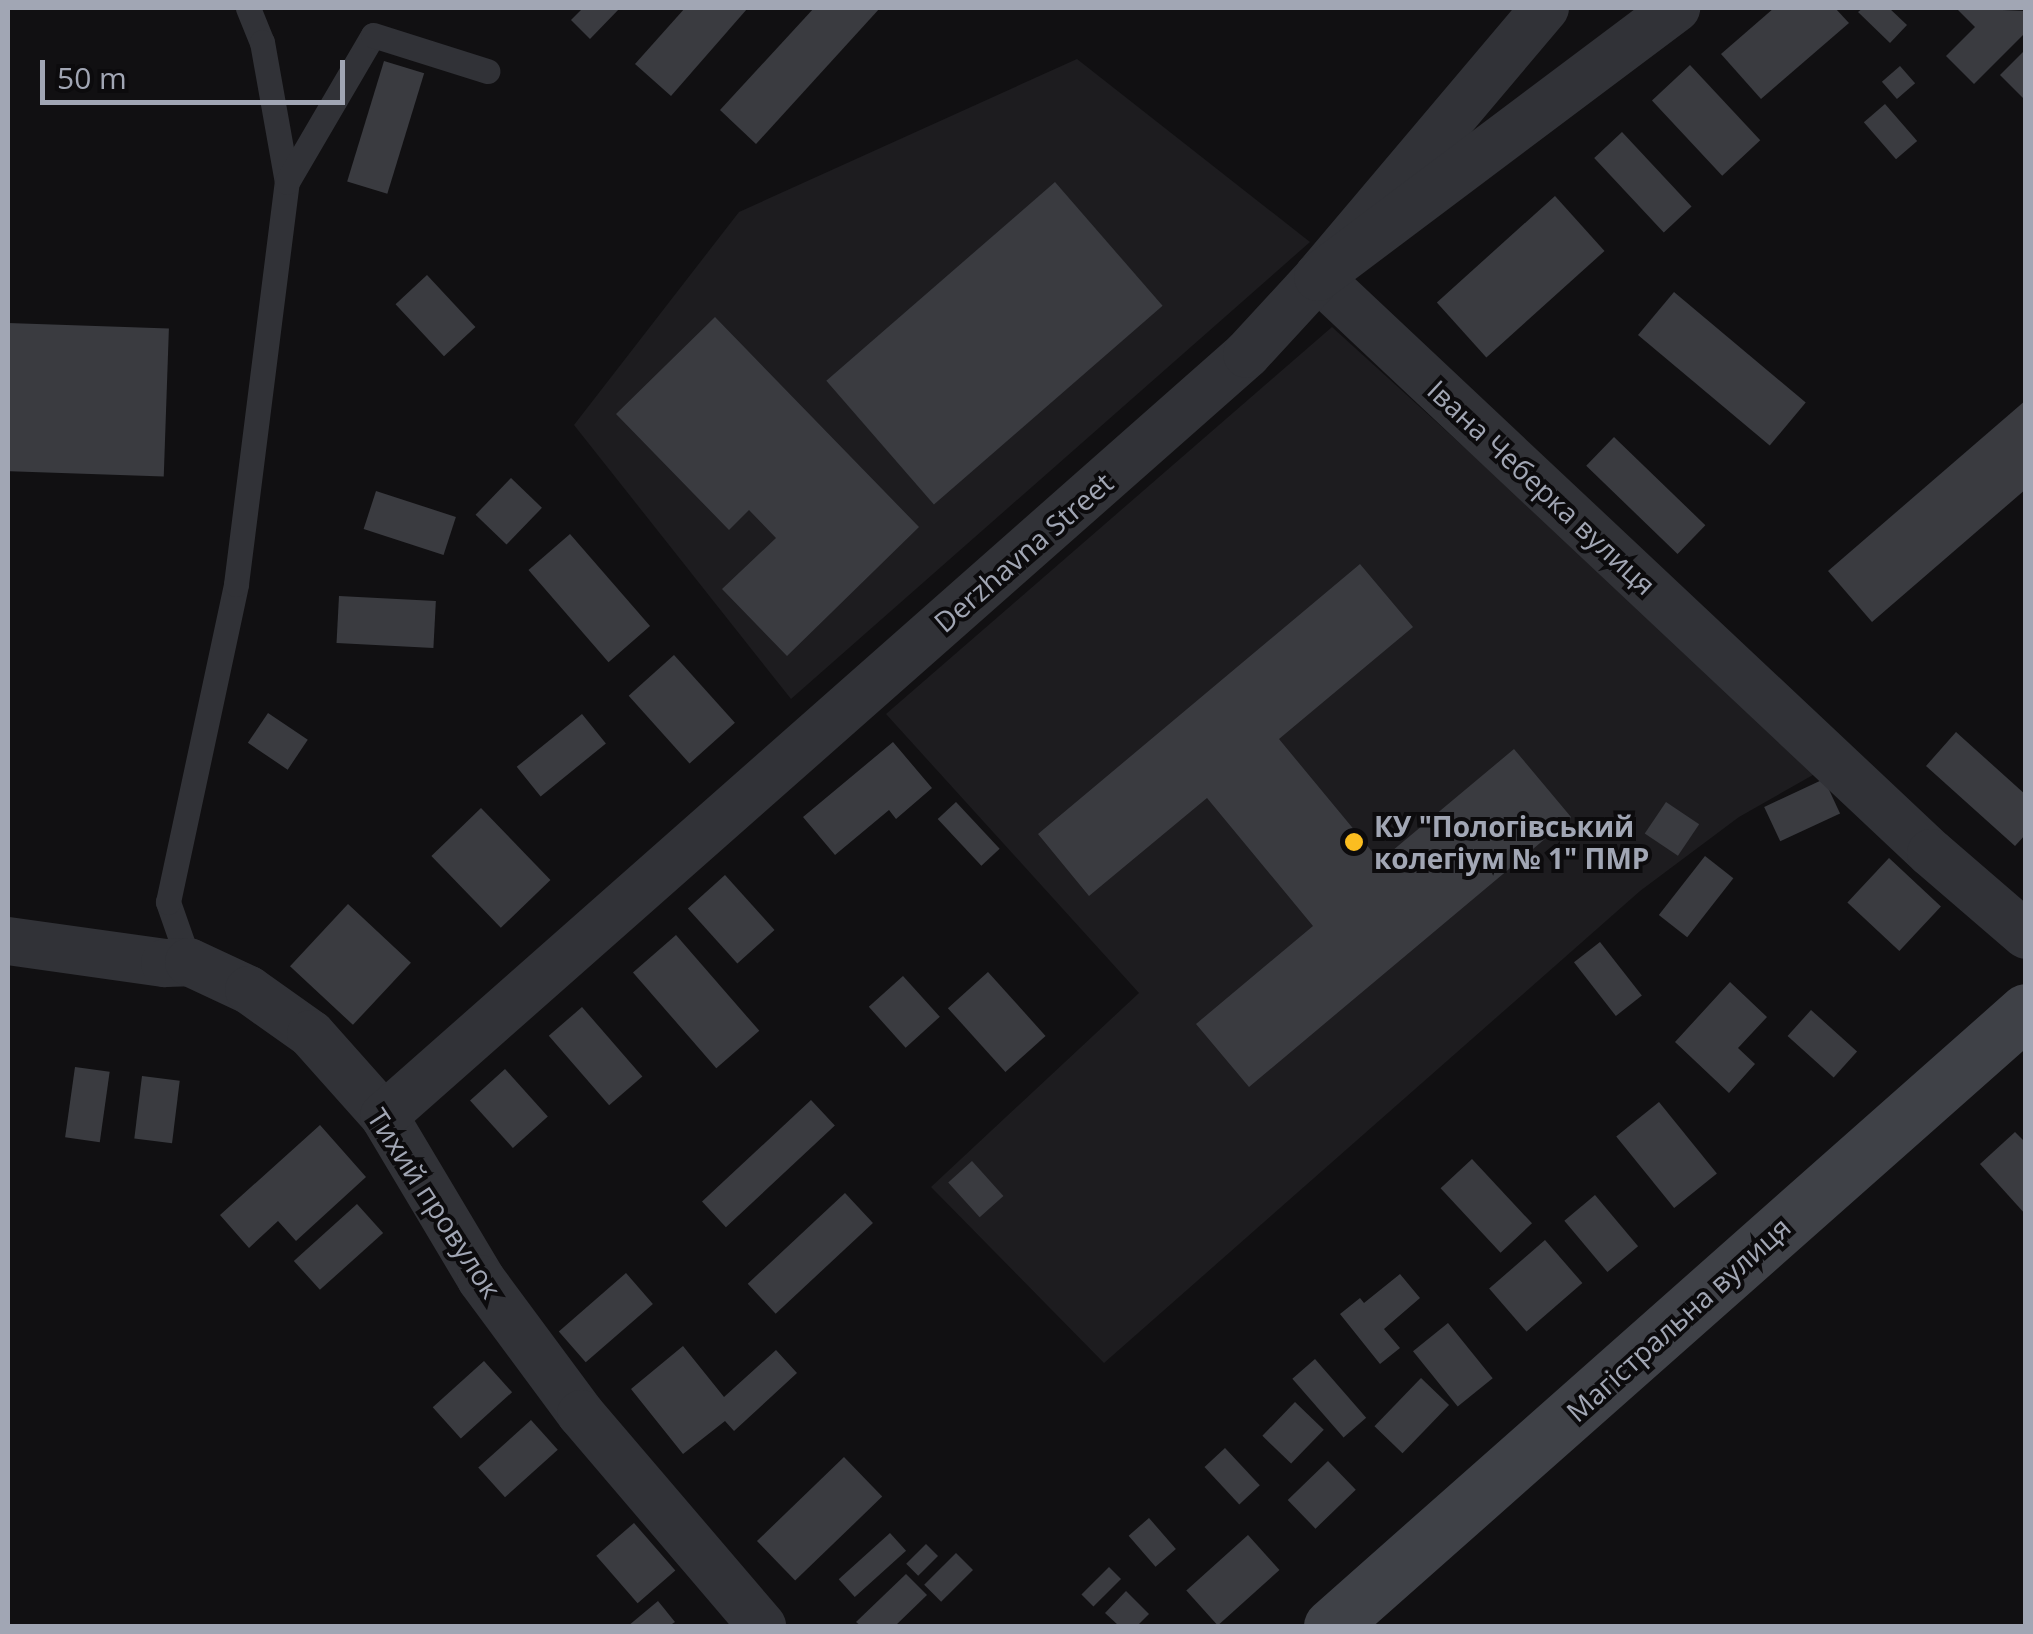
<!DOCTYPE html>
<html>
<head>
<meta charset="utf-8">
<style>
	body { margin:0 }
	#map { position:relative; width:2033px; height:1634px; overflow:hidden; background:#111012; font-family:"Open Sans",sans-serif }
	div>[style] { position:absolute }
	.built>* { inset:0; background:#1d1c1f }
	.building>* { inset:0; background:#3a3b40; transform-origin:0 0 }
	.lane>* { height:25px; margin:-12.5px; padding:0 12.5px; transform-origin:12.5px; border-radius:12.5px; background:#313237 }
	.street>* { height:48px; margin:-24px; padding:0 24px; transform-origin:24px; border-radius:24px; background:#313237 }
	.secondary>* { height:55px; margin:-27.5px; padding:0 27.5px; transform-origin:27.5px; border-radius:27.5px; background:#3f4147 }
	.dots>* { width:28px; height:28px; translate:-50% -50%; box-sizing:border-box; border:5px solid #0c0b0d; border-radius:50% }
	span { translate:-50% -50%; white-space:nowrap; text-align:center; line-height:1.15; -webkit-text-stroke:8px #0c0b0d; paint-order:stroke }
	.street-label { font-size:28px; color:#a1a6b4 }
	.poi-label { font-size:28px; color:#a1a6b4; font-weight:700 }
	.left { translate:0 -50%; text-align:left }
	.frame { position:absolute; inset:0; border:10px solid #a1a6b4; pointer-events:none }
	.scale { position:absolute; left:40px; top:60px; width:305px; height:45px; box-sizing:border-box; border:5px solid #a1a6b4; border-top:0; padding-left:12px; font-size:30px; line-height:35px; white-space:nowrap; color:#a1a6b4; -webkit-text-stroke:8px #0c0b0d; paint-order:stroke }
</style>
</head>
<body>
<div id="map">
	<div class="built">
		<i style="clip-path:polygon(1077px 59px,1310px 242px,791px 699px,574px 425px,739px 212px)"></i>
		<i style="clip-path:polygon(1332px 327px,1820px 771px,1739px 817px,1640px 891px,1104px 1363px,931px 1187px,1139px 993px,886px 714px)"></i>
	</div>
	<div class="building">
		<i style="clip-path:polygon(583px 8px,620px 8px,590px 39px,571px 20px)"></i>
		<i style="clip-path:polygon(685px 8px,747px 9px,671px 96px,635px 64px)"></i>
		<i style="clip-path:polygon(814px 8px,880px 8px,756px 144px,720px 110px)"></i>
		<i style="clip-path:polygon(1774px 8px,1835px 8px,1849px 23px,1761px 99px,1721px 54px)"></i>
		<i style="clip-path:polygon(1863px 8px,1889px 8px,1907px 25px,1890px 43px,1858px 12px)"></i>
		<i style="clip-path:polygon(1956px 8px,2026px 11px,2026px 32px,1974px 84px,1946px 56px,1975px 27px)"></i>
		<i style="clip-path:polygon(2026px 49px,2026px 101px,2000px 75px)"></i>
		<i style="left:384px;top:61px;width:42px;height:126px;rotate:17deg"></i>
		<i style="left:1690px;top:65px;width:103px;height:52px;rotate:47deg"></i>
		<i style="left:1900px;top:66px;width:23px;height:24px;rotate:49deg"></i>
		<i style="left:1885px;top:104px;width:49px;height:28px;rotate:49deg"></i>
		<i style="left:1622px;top:132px;width:102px;height:38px;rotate:47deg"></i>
		<i style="left:1055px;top:182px;width:164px;height:303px;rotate:49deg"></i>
		<i style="left:1555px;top:196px;width:74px;height:159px;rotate:48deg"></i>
		<i style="left:427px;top:275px;width:71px;height:43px;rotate:47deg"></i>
		<i style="left:1674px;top:292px;width:172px;height:56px;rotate:40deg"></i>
		<i style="clip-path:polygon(715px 317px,919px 527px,787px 656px,722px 589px,776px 538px,749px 510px,729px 530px,616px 414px)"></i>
		<i style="left:8px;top:323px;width:161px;height:148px;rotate:2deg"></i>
		<i style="clip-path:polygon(2026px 400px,2026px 489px,1872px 622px,1828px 571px)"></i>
		<i style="left:1614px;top:437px;width:127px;height:40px;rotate:44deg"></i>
		<i style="left:511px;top:478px;width:43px;height:51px;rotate:44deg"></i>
		<i style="left:376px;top:491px;width:84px;height:40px;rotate:18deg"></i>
		<i style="left:570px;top:534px;width:122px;height:55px;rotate:49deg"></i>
		<i style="clip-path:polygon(1360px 564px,1413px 627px,1279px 739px,1380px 861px,1514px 749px,1571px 817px,1249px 1087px,1196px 1024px,1313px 926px,1207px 798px,1089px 896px,1038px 834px)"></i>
		<i style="left:339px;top:596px;width:97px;height:47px;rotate:3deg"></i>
		<i style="left:674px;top:655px;width:91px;height:61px;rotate:48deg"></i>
		<i style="left:268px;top:713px;width:48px;height:36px;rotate:34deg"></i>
		<i style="left:582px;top:714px;width:38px;height:84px;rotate:51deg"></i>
		<i style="clip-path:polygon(1956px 732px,2026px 795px,2026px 834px,2015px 846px,1926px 766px)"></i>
		<i style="clip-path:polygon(893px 742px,932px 788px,896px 819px,889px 810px,835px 855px,803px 817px)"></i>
		<i style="left:1824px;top:779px;width:38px;height:66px;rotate:65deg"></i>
		<i style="left:956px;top:802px;width:64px;height:25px;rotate:47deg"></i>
		<i style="left:1666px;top:802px;width:40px;height:38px;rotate:34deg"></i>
		<i style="left:481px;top:808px;width:100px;height:69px;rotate:46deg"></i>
		<i style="left:1705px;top:856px;width:36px;height:75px;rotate:38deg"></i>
		<i style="left:1889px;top:858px;width:71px;height:61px;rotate:43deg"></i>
		<i style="left:725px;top:875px;width:74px;height:50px;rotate:48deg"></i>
		<i style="left:348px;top:904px;width:86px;height:85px;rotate:43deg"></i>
		<i style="left:676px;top:935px;width:127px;height:57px;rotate:49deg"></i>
		<i style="left:1600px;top:942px;width:68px;height:33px;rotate:52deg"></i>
		<i style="left:988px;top:972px;width:86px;height:54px;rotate:48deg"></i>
		<i style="left:903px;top:976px;width:55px;height:46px;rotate:48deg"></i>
		<i style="clip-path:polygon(1730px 982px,1767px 1017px,1738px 1048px,1755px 1064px,1729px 1093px,1675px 1042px)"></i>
		<i style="left:582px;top:1007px;width:92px;height:44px;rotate:49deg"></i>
		<i style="left:1811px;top:1010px;width:62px;height:35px;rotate:42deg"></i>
		<i style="left:75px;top:1067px;width:35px;height:71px;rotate:8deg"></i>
		<i style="left:505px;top:1069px;width:64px;height:47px;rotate:48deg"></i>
		<i style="left:142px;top:1076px;width:38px;height:63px;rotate:7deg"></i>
		<i style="left:811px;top:1100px;width:35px;height:149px;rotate:47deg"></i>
		<i style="left:1659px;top:1102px;width:92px;height:55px;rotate:51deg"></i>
		<i style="clip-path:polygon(320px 1125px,366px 1177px,296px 1241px,278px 1221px,249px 1248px,220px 1215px)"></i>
		<i style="clip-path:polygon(2015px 1132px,2026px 1143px,2026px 1215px,1980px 1164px)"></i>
		<i style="left:1472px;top:1159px;width:88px;height:43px;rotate:47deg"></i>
		<i style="left:972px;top:1161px;width:47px;height:32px;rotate:48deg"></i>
		<i style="left:845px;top:1193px;width:41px;height:133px;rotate:47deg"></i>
		<i style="left:1595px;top:1195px;width:67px;height:40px;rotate:50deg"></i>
		<i style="left:357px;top:1204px;width:39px;height:85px;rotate:48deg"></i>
		<i style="left:1545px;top:1240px;width:57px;height:74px;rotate:49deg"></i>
		<i style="left:626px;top:1273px;width:41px;height:89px;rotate:49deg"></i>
		<i style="clip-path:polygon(1400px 1274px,1420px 1298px,1384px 1329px,1400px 1348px,1380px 1364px,1340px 1314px,1360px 1298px,1364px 1303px)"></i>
		<i style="left:1448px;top:1323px;width:71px;height:45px;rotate:51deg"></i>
		<i style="clip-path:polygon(683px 1346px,724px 1397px,776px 1350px,797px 1373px,734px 1431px,725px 1421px,683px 1454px,631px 1389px)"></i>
		<i style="left:1315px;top:1359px;width:78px;height:30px;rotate:49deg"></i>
		<i style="left:484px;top:1361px;width:42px;height:69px;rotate:48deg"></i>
		<i style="left:1421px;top:1378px;width:39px;height:67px;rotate:44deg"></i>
		<i style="left:1295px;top:1402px;width:40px;height:47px;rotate:44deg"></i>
		<i style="left:531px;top:1420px;width:40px;height:71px;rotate:48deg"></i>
		<i style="left:1225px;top:1448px;width:51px;height:28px;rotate:47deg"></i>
		<i style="left:844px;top:1457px;width:55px;height:121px;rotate:46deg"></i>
		<i style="left:1328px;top:1461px;width:40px;height:56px;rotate:46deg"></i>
		<i style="left:1149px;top:1518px;width:41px;height:27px;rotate:49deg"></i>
		<i style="left:634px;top:1523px;width:63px;height:50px;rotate:49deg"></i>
		<i style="left:890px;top:1533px;width:24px;height:69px;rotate:48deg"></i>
		<i style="left:1248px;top:1535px;width:47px;height:83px;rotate:48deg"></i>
		<i style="left:926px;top:1544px;width:17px;height:28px;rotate:45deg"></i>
		<i style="left:956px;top:1553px;width:24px;height:45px;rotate:45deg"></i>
		<i style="left:1109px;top:1567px;width:17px;height:39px;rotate:45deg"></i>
		<i style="clip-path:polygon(906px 1574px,927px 1595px,895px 1626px,861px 1626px,856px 1622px)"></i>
		<i style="clip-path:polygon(1126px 1591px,1149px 1614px,1137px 1626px,1119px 1626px,1105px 1613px)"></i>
		<i style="clip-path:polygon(658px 1601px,675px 1622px,669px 1626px,628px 1626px)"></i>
	</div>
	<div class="lane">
		<i style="left:248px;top:8px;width:37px;rotate:68deg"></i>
		<i style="left:262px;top:42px;width:142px;rotate:79.9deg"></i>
		<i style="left:189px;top:962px;width:64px;rotate:-109.3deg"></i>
		<i style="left:168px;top:902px;width:325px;rotate:-77.9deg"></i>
		<i style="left:236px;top:584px;width:405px;rotate:-82.8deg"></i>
		<i style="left:287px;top:182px;width:170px;rotate:-59.7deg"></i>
		<i style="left:373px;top:35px;width:120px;rotate:17.5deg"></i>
	</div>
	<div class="street">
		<i style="left:1545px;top:8px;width:352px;rotate:130.2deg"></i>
		<i style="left:1318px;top:277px;width:841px;rotate:43.22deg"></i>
		<i style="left:1931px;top:853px;width:125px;rotate:40.8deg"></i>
		<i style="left:8px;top:941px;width:159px;rotate:8deg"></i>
		<i style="left:165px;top:963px;width:24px;rotate:-2deg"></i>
		<i style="left:189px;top:962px;width:66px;rotate:25deg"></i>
		<i style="left:249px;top:990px;width:76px;rotate:35.4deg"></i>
		<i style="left:311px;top:1034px;width:110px;rotate:48.3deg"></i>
		<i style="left:384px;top:1116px;width:190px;rotate:59.2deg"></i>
		<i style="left:481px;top:1279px;width:168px;rotate:53.5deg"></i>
		<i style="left:581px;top:1414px;width:279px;rotate:49.5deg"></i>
		<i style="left:384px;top:1116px;width:1151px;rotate:-41.44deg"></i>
		<i style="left:1247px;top:354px;width:105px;rotate:-47.3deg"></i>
		<i style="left:1318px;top:277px;width:448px;rotate:-36.9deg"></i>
	</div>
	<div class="secondary">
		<i style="left:1331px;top:1626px;width:928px;rotate:-41.51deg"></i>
	</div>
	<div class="dots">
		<i style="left:1354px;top:842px;background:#fbbd20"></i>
	</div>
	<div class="street-label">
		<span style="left:1542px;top:487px;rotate:43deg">Івана Чеберка вулиця</span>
		<span style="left:1023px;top:552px;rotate:-41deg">Derzhavna Street</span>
		<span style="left:435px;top:1203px;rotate:57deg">Тихий провулок</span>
		<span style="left:1678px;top:1319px;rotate:-42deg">Магістральна вулиця</span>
	</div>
	<div class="poi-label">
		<span class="left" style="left:1374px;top:842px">КУ "Пологівський<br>колегіум № 1" ПМР</span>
	</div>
	<div class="frame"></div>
	<div class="scale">50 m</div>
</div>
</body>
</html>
